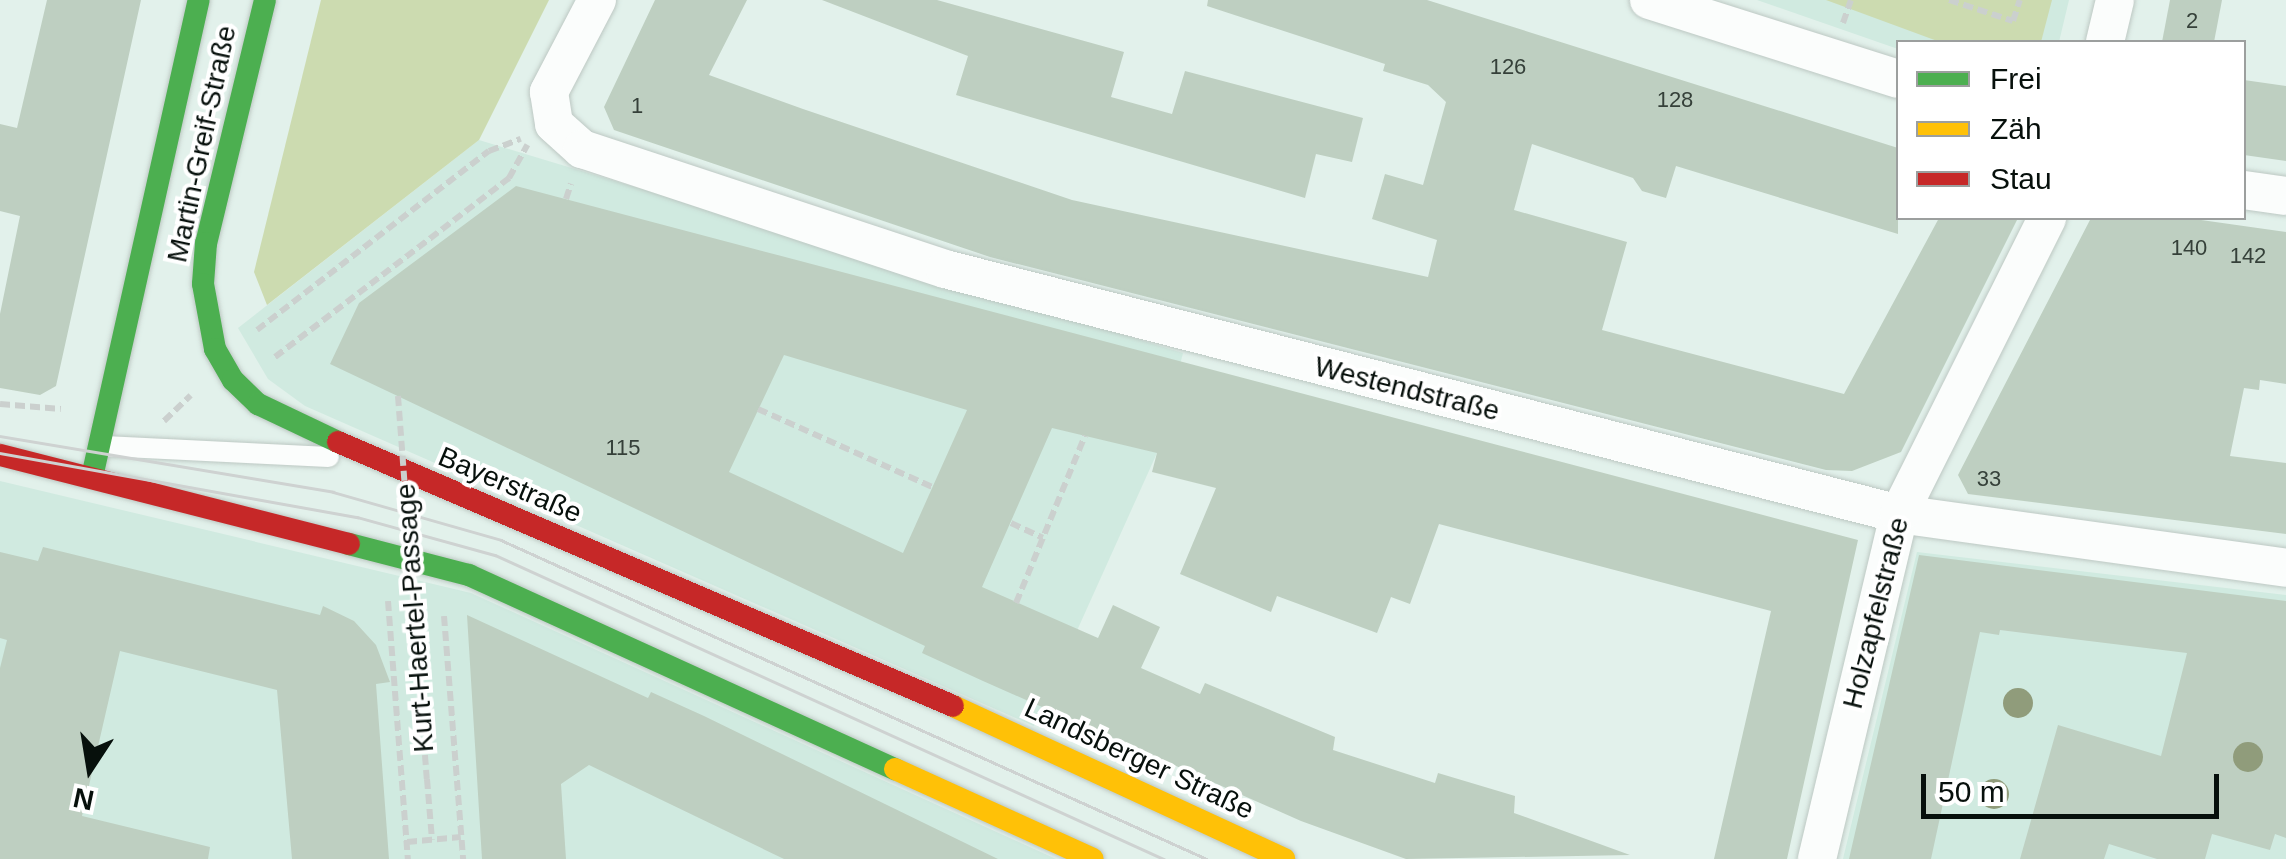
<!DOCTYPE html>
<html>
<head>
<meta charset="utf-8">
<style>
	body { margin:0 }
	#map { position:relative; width:2286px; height:859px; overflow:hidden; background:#e2f1eb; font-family:Helvetica,sans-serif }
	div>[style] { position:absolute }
	.built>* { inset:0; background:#d0eae0 }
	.green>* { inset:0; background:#ccdbb0 }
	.building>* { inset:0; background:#becfc1 }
	.path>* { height:6px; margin-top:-3px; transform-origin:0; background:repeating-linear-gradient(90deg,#cbd0ce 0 10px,transparent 0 15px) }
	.roads { filter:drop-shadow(0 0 2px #bdc8c3) drop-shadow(0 0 2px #bdc8c3) }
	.lane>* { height:20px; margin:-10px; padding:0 10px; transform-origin:10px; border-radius:10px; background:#fbfdfc }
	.street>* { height:38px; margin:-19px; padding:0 19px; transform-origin:19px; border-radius:19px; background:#fbfdfc }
	.fast>* { height:22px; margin:-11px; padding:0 11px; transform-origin:11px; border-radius:11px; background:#4caf50 }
	.slow>* { height:22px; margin:-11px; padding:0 11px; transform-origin:11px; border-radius:11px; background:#ffc107 }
	.jam>* { height:22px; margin:-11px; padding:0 11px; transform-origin:11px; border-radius:11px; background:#c62828 }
	.tram>* { height:2.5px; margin:-1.25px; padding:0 1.25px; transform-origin:1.25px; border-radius:1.25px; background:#ced2d1 }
	.path-bridge>* { height:6px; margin-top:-3px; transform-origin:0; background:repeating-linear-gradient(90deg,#cbd0ce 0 10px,transparent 0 15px) }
	.trees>* { width:30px; height:30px; margin:-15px; border-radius:50%; background:#909c7b }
	span { translate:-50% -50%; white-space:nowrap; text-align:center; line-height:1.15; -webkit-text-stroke:8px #fff; paint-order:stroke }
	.number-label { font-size:22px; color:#354039 }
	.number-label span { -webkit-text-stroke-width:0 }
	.street-label { font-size:28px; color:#07100c }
	.legend { position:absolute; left:1896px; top:40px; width:350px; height:180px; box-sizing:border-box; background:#fff; border:2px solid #9c9f9e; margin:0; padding:12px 18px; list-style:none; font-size:30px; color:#07100c }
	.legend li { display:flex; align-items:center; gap:20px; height:50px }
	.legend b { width:50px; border:2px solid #9c9f9e }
	.north { position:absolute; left:40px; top:719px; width:100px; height:100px; -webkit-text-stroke:8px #fff; paint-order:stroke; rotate:192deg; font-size:28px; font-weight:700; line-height:40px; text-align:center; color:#07100c }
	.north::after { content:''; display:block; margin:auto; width:35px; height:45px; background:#07100c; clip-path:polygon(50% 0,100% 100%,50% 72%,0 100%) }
	.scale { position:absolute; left:1921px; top:774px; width:298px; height:45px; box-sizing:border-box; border:5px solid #07100c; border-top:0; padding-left:12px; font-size:30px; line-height:35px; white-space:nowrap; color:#07100c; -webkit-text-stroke:8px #fff; paint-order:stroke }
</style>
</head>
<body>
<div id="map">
	<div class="built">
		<i style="clip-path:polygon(1757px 0,2069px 0,2059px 42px,1898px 42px,1898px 49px)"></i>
		<i style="clip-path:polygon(479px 140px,1183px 353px,1157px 453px,1034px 726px,305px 406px,268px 379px,238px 328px)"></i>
		<i style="clip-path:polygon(0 481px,471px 593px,1056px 859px,0 859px)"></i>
		<i style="clip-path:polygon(1917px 552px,2286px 595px,2286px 859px,1843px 859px)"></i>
	</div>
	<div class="green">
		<i style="clip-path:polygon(321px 0,549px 0,479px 140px,267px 305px,254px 272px)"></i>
		<i style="clip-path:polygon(1826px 0,2052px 0,2041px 42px,1940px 42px)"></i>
	</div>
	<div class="building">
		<i style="clip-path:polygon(47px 0,141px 0,56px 386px,40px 395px,0 388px,0 314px,20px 216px,0 211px,0 124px,17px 128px)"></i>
		<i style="clip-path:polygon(655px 0,747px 0,709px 75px,803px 109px,1072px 200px,1428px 277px,1437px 240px,1372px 219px,1385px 174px,1423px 185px,1446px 102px,1428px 85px,1383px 71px,1385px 64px,1207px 6px,1208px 0,1427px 0,1898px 148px,1898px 234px,1676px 166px,1666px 198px,1642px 191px,1633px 178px,1532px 144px,1514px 210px,1627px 242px,1602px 330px,1844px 394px,1939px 218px,2018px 218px,1901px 452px,1852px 471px,1826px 470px,990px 257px,614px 130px,604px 107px)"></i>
		<i style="clip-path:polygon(822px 0,937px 0,1124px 52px,1111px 97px,1172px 114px,1185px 71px,1363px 118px,1352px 162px,1316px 154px,1305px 198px,956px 95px,968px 56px)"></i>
		<i style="clip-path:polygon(2170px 0,2222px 0,2214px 42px,2162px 42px)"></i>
		<i style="clip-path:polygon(2244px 80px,2286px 86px,2286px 161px,2244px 155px)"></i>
		<i style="clip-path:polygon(evenodd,516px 186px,1858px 540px,1787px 859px,1714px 859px,1771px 611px,1439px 524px,1410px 604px,1391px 597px,1377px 633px,1277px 596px,1271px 612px,1180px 574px,1216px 488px,1152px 472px,1157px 453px,1052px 428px,982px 587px,1098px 638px,1113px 605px,1160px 627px,1141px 668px,1200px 694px,1205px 683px,1335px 737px,1333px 750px,1435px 783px,1438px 773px,1515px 796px,1514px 813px,1630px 855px,1406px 859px,1301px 821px,983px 681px,922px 653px,925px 646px,330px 364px,359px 303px,516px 186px,784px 355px,967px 410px,903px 553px,729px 472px,784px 355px)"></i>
		<i style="clip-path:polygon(2091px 218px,2187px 218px,2286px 232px,2286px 384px,2260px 380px,2259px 390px,2244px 388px,2230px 456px,2286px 463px,2286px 534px,1968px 494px,1958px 475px)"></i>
		<i style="clip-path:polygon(43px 547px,320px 615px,323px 606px,354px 621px,376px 645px,390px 682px,376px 684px,389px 859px,292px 859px,277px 690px,120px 651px,82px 816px,210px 847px,208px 859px,0 859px,0 668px,7px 640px,0 638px,0 552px,38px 561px)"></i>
		<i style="clip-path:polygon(1919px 555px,2286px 601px,2286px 838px,2275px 834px,2270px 850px,2212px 834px,2205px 859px,2157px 859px,2109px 844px,2104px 859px,2020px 859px,2058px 725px,2161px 756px,2187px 653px,2000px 630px,1999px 635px,1980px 632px,1931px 859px,1849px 859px)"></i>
		<i style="clip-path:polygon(467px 615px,648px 698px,651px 692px,704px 716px,998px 859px,784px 859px,589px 765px,561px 784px,566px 859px,482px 859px)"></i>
	</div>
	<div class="path">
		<i style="left:1949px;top:0;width:67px;rotate:18.2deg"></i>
		<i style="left:2013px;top:21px;width:22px;rotate:-72deg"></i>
		<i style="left:1843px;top:23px;width:24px;rotate:-71deg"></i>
		<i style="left:566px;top:199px;width:16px;rotate:-72deg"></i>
		<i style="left:257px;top:330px;width:293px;rotate:-37.7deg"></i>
		<i style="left:489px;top:151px;width:34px;rotate:-21deg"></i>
		<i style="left:275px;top:357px;width:295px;rotate:-37.4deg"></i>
		<i style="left:509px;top:178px;width:38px;rotate:-61deg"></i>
		<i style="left:0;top:404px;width:61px;rotate:4.7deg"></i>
		<i style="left:758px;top:409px;width:191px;rotate:24.1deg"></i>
		<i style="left:164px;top:421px;width:37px;rotate:-44deg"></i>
		<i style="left:1011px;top:523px;width:35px;rotate:25deg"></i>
		<i style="left:388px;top:601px;width:259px;rotate:85.6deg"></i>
		<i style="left:1016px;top:603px;width:181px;rotate:-67.6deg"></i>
		<i style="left:444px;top:616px;width:244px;rotate:85.5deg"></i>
		<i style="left:427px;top:779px;width:61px;rotate:85.3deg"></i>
		<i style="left:407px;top:842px;width:54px;rotate:-5.3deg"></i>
	</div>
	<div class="roads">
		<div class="lane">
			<i style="left:104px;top:446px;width:225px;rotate:2.8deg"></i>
		</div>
		<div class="street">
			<i style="left:597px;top:0;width:104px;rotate:117.6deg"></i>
			<i style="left:549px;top:92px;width:32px;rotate:81deg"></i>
			<i style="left:554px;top:124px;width:38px;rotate:42deg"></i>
			<i style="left:582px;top:149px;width:382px;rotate:18.3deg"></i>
			<i style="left:945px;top:269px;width:985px;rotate:14.4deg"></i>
			<i style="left:1899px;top:514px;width:391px;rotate:7.9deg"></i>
			<i style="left:1649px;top:0;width:261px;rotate:17.6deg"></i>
			<i style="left:2105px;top:42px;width:43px;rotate:-76.6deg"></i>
			<i style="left:2244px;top:190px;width:42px;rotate:8.1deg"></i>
			<i style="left:1817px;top:859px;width:355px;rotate:-76.6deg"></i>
			<i style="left:1899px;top:514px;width:331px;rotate:-63.4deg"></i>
		</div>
		<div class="fast">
			<i style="left:265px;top:0;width:250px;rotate:103.6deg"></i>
			<i style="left:206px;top:243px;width:41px;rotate:94.2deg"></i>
			<i style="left:203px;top:284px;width:66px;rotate:79.5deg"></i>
			<i style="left:215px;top:349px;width:36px;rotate:60deg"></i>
			<i style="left:233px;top:380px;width:35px;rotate:44deg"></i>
			<i style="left:258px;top:404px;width:89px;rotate:25.4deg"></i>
			<i style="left:92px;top:477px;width:489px;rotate:-77.4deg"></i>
			<i style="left:349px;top:544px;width:124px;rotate:14.5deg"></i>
			<i style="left:469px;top:575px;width:468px;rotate:24.5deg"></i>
		</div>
		<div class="slow">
			<i style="left:953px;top:706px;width:365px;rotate:24.8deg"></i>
			<i style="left:895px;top:769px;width:217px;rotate:24.4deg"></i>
		</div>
		<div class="jam">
			<i style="left:338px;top:442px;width:669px;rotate:23.23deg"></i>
			<i style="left:0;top:455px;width:360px;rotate:14.3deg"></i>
		</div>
	</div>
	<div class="tram">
		<i style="left:0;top:436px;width:338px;rotate:9.5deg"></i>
		<i style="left:333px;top:492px;width:175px;rotate:15.9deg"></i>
		<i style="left:501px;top:540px;width:775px;rotate:24.32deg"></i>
		<i style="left:0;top:453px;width:363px;rotate:10.2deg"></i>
		<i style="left:357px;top:517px;width:143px;rotate:15.4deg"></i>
		<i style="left:495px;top:555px;width:735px;rotate:24.44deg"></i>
	</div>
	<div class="path-bridge">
		<i style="left:398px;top:396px;width:384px;rotate:85.7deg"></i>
	</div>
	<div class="trees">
		<i style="left:2018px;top:703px"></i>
		<i style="left:2248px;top:757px"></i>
		<i style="left:1994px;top:794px"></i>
	</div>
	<div class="number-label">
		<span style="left:2192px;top:21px">2</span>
		<span style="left:1508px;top:67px">126</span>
		<span style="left:1675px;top:100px">128</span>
		<span style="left:637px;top:106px">1</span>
		<span style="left:2189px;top:248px">140</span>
		<span style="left:2248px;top:256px">142</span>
		<span style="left:623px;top:448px">115</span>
		<span style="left:1989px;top:479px">33</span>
	</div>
	<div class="street-label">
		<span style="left:202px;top:144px;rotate:-78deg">Martin-Greif-Straße</span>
		<span style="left:1407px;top:389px;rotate:14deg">Westendstraße</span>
		<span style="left:510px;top:485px;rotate:23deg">Bayerstraße</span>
		<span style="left:1876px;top:613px;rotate:-76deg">Holzapfelstraße</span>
		<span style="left:415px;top:618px;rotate:-94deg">Kurt-Haertel-Passage</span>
		<span style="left:1139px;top:759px;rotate:25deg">Landsberger Straße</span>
	</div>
	<ul class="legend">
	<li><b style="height:12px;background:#4caf50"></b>Frei</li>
	<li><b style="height:12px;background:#ffc107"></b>Zäh</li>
	<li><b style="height:12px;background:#c62828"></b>Stau</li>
	</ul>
	<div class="north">N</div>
	<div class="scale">50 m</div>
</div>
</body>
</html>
